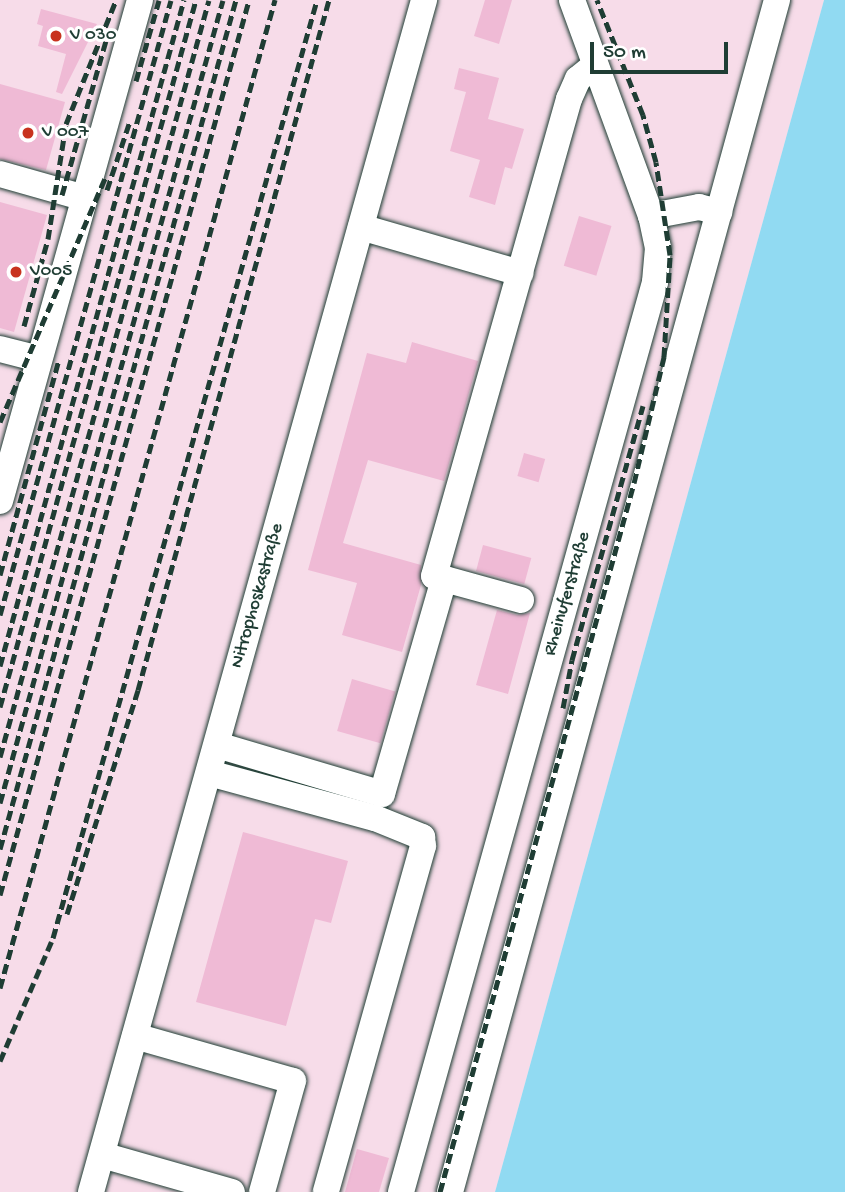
<!DOCTYPE html>
<html>
<head>
<meta charset="utf-8">
<style>
	body { margin:0 }
	#map { position:relative; width:845px; height:1192px; overflow:hidden; background:#faeaf2; font-family:"Gochi Hand",sans-serif }
	div>[style] { position:absolute }
	.built>* { inset:0; background:#f7dce9 }
	.water>* { inset:0; background:#91daf2 }
	.building>* { inset:0; background:#efbad5; transform-origin:0 0 }
	.roads { filter:drop-shadow(0 0 2px #1f3d34) drop-shadow(0 0 2px #1f3d34) }
	.minor>* { height:26px; margin:-13px; padding:0 13px; transform-origin:13px; border-radius:13px; background:#fff }
	.rail>* { height:5px; margin-top:-2.5px; transform-origin:0; background:repeating-linear-gradient(90deg,#1f3d34 0 10px,transparent 0 15px) }
	.dots>* { width:19px; height:19px; translate:-50% -50%; box-sizing:border-box; border:4px solid #fff; border-radius:50% }
	span { translate:-50% -50%; white-space:nowrap; text-align:center; line-height:1.15; -webkit-text-stroke:6px #fff; paint-order:stroke }
	.poi-label { font-size:19px; color:#1f3d34 }
	.left { translate:0 -50%; text-align:left }
	.street-label { font-size:19px; color:#1f3d34 }
	.scale { position:absolute; left:590px; top:42px; width:138px; height:32px; box-sizing:border-box; border:4px solid #1f3d34; border-top:0; padding-left:9px; font-size:21px; line-height:24px; white-space:nowrap; color:#1f3d34; -webkit-text-stroke:5px #fff; paint-order:stroke }
</style>
</head>
<body>
<div id="map">
	<div class="built">
		<i style="clip-path:polygon(0 0,824px 0,495px 1192px,0 1192px)"></i>
	</div>
	<div class="water">
		<i style="clip-path:polygon(824px 0,845px 0,845px 1192px,495px 1192px)"></i>
	</div>
	<div class="building">
		<i style="clip-path:polygon(485px 0,512px 0,499px 44px,474px 36px)"></i>
		<i style="clip-path:polygon(41px 9px,97px 24px,62px 94px,56px 92px,66px 54px,38px 46px,43px 26px,37px 24px)"></i>
		<i style="clip-path:polygon(459px 68px,499px 78px,488px 119px,524px 129px,512px 169px,505px 167px,495px 205px,469px 197px,480px 160px,450px 151px,466px 92px,454px 89px)"></i>
		<i style="clip-path:polygon(0 84px,65px 102px,46px 170px,0 159px)"></i>
		<i style="clip-path:polygon(0 202px,47px 215px,14px 332px,0 328px)"></i>
		<i style="left:579px;top:216px;width:34px;height:52px;rotate:17deg"></i>
		<i style="clip-path:polygon(412px 342px,478px 361px,444px 481px,368px 460px,343px 543px,421px 565px,421px 585px,402px 652px,342px 635px,357px 583px,308px 570px,367px 353px,406px 363px)"></i>
		<i style="left:524px;top:453px;width:22px;height:24px;rotate:16deg"></i>
		<i style="left:483px;top:545px;width:50px;height:27px;rotate:15deg"></i>
		<i style="clip-path:polygon(497px 610px,517px 615px,530px 613px,508px 694px,476px 685px)"></i>
		<i style="left:352px;top:679px;width:45px;height:54px;rotate:16deg"></i>
		<i style="clip-path:polygon(243px 832px,348px 861px,331px 923px,315px 919px,286px 1026px,196px 1002px)"></i>
		<i style="clip-path:polygon(357px 1149px,389px 1158px,379px 1192px,345px 1192px)"></i>
	</div>
	<div class="roads">
		<div class="minor">
			<i style="left:0;top:174px;width:88px;rotate:15.8deg"></i>
			<i style="left:651px;top:216px;width:49px;rotate:-10.6deg"></i>
			<i style="left:699px;top:207px;width:21px;rotate:14deg"></i>
			<i style="left:361px;top:227px;width:166px;rotate:16.1deg"></i>
			<i style="left:0;top:349px;width:40px;rotate:14.4deg"></i>
			<i style="left:0;top:501px;width:520px;rotate:-74.39deg"></i>
			<i style="left:521px;top:600px;width:90px;rotate:-164.6deg"></i>
			<i style="left:434px;top:576px;width:496px;rotate:-74.2deg"></i>
			<i style="left:569px;top:99px;width:22px;rotate:-66deg"></i>
			<i style="left:578px;top:79px;width:22px;rotate:-39deg"></i>
			<i style="left:217px;top:745px;width:172px;rotate:16.5deg"></i>
			<i style="left:382px;top:794px;width:224px;rotate:-73.9deg"></i>
			<i style="left:209px;top:773px;width:172px;rotate:15.2deg"></i>
			<i style="left:375px;top:818px;width:51px;rotate:22deg"></i>
			<i style="left:422px;top:837px;width:9px;rotate:84deg"></i>
			<i style="left:423px;top:846px;width:359px;rotate:105.7deg"></i>
			<i style="left:135px;top:1036px;width:164px;rotate:15.9deg"></i>
			<i style="left:293px;top:1081px;width:115px;rotate:105.6deg"></i>
			<i style="left:102px;top:1155px;width:135px;rotate:15.9deg"></i>
			<i style="left:91px;top:1192px;width:1238px;rotate:-74.39deg"></i>
			<i style="left:401px;top:1192px;width:945px;rotate:-74.4deg"></i>
			<i style="left:655px;top:282px;width:34px;rotate:-85deg"></i>
			<i style="left:658px;top:248px;width:33px;rotate:-102deg"></i>
			<i style="left:651px;top:216px;width:230px;rotate:-110.1deg"></i>
			<i style="left:450px;top:1192px;width:1236px;rotate:-74.66deg"></i>
		</div>
	</div>
	<div class="rail">
		<i style="left:136px;top:81px;width:84px;rotate:-74.1deg"></i>
		<i style="left:107px;top:190px;width:73px;rotate:-71.6deg"></i>
		<i style="left:62px;top:195px;width:160px;rotate:-74.1deg"></i>
		<i style="left:24px;top:326px;width:90px;rotate:-74.6deg"></i>
		<i style="left:48px;top:239px;width:116px;rotate:-81.1deg"></i>
		<i style="left:66px;top:124px;width:134px;rotate:-68deg"></i>
		<i style="left:0;top:422px;width:266px;rotate:-66.7deg"></i>
		<i style="left:0;top:575px;width:224px;rotate:-74.7deg"></i>
		<i style="left:0;top:615px;width:638px;rotate:-74.46deg"></i>
		<i style="left:0;top:666px;width:691px;rotate:-74.56deg"></i>
		<i style="left:0;top:707px;width:734px;rotate:-74.51deg"></i>
		<i style="left:563px;top:708px;width:49px;rotate:-79.4deg"></i>
		<i style="left:572px;top:660px;width:264px;rotate:-74.4deg"></i>
		<i style="left:0;top:757px;width:785px;rotate:-74.57deg"></i>
		<i style="left:0;top:803px;width:833px;rotate:-74.48deg"></i>
		<i style="left:0;top:849px;width:881px;rotate:-74.47deg"></i>
		<i style="left:0;top:895px;width:929px;rotate:-74.45deg"></i>
		<i style="left:67px;top:914px;width:235px;rotate:-72.4deg"></i>
		<i style="left:138px;top:690px;width:716px;rotate:-74.53deg"></i>
		<i style="left:0;top:988px;width:1026px;rotate:-74.45deg"></i>
		<i style="left:0;top:1061px;width:134px;rotate:-66.7deg"></i>
		<i style="left:53px;top:938px;width:974px;rotate:-74.28deg"></i>
		<i style="left:440px;top:1192px;width:735px;rotate:-74.7deg"></i>
		<i style="left:634px;top:483px;width:130px;rotate:-76.6deg"></i>
		<i style="left:664px;top:357px;width:102px;rotate:-86.6deg"></i>
		<i style="left:670px;top:255px;width:94px;rotate:-98.6deg"></i>
		<i style="left:656px;top:162px;width:49px;rotate:-105.5deg"></i>
		<i style="left:643px;top:115px;width:124px;rotate:-111.8deg"></i>
	</div>
	<div class="dots">
		<i style="left:56px;top:36px;background:#c8321e"></i>
		<i style="left:28px;top:133px;background:#c8321e"></i>
		<i style="left:16px;top:272px;background:#c8321e"></i>
	</div>
	<div class="poi-label">
		<span class="left" style="left:70px;top:36px">V 030</span>
		<span class="left" style="left:42px;top:133px">V 007</span>
		<span class="left" style="left:30px;top:272px">V005</span>
	</div>
	<div class="street-label">
		<span style="left:568px;top:594px;rotate:-74deg">Rheinuferstraße</span>
		<span style="left:258px;top:596px;rotate:-74deg">Nitrophoskastraße</span>
	</div>
	<div class="scale">50 m</div>
</div>
</body>
</html>
